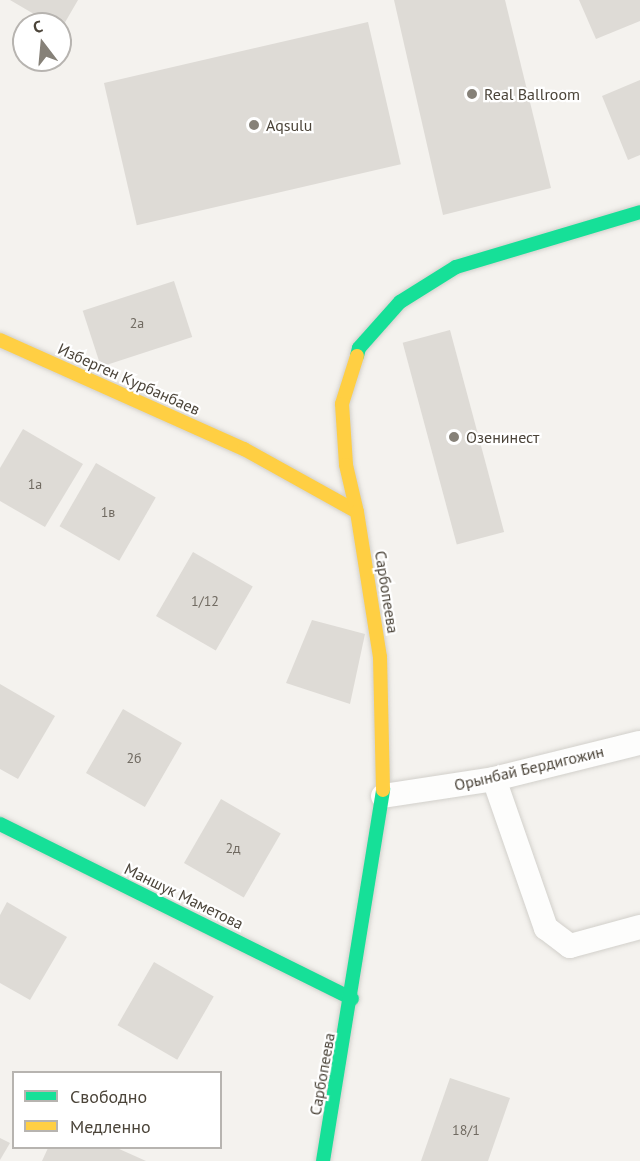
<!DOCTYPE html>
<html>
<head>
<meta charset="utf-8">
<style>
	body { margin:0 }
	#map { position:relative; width:640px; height:1161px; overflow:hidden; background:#f4f2ee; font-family:"PT Sans",sans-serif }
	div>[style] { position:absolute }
	.building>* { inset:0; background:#dedbd6; transform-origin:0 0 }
	.roads { filter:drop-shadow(0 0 2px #d2d0cb) drop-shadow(0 0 2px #d2d0cb) }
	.street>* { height:24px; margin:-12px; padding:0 12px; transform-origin:12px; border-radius:12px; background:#fdfdfc }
	.fast>* { height:14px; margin:-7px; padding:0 7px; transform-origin:7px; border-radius:7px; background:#16e098 }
	.slow>* { height:14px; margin:-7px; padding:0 7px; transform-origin:7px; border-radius:7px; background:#ffcf43 }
	.dots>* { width:16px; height:16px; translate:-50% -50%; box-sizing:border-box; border:3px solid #fff; border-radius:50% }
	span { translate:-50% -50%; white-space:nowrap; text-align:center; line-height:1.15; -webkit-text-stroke:4.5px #fff; paint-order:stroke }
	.number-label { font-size:14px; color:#706a61 }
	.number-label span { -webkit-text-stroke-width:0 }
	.poi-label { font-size:16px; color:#4b4439 }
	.left { translate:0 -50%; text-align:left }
	.street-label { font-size:16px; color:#4b4439 }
	.legend { position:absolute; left:12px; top:1071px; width:210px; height:78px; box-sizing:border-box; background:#fff; border:2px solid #b7b4b0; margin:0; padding:8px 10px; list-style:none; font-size:18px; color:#4b4439 }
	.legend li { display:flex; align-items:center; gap:12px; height:30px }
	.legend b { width:30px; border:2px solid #b7b4b0 }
	.north { position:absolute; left:12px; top:12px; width:60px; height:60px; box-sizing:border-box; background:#fff; border:2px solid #b7b4b0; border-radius:50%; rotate:344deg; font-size:16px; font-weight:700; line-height:24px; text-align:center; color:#4b4439 }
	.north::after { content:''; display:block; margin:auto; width:21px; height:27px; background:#868178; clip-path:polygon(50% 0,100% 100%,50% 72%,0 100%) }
</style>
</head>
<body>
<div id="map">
	<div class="building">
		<i style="clip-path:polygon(10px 0,78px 0,60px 31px,60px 24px,51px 24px)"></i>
		<i style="clip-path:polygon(394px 0,505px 0,551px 188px,443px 215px)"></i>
		<i style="clip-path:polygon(579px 0,640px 0,640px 21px,596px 39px)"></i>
		<i style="left:368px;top:22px;width:146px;height:271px;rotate:77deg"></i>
		<i style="clip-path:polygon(640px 80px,640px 155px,628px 160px,602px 96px)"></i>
		<i style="left:174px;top:281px;width:59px;height:96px;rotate:72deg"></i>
		<i style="left:450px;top:330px;width:209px;height:49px;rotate:75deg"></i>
		<i style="clip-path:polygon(23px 429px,83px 464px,45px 527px,0 501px,0 468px)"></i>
		<i style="left:96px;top:463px;width:69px;height:73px;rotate:30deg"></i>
		<i style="left:193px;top:552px;width:69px;height:74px;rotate:30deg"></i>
		<i style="clip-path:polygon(312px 620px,365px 634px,350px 704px,286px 683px)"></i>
		<i style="clip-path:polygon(0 684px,55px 716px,18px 779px,0 769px)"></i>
		<i style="left:123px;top:709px;width:68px;height:74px;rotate:30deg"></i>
		<i style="left:221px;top:799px;width:69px;height:74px;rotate:30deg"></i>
		<i style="clip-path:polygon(7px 902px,67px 937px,30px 1000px,0 983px,0 915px)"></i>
		<i style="left:154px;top:962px;width:69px;height:73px;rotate:30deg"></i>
		<i style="clip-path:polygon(450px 1078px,510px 1098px,488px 1161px,421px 1161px)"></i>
		<i style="clip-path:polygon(0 1138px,10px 1143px,0 1160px)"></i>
		<i style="clip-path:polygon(48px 1148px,117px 1148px,146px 1161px,42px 1161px)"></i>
	</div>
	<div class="roads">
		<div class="street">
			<i style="left:494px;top:779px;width:158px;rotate:70.8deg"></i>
			<i style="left:546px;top:928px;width:30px;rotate:37deg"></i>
			<i style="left:570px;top:946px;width:73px;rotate:-15.2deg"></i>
			<i style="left:383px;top:796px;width:112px;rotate:-8.7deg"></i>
			<i style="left:494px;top:779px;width:150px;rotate:-13.9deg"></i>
		</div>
		<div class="fast">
			<i style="left:357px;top:356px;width:8px;rotate:-76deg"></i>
			<i style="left:359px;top:348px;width:62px;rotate:-48.3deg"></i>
			<i style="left:400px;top:302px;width:66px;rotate:-32deg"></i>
			<i style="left:456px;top:267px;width:192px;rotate:-16.6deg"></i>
			<i style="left:0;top:824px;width:393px;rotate:26.4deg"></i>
			<i style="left:323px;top:1161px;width:376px;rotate:-80.8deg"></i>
		</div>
		<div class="slow">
			<i style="left:0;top:340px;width:267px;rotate:24.1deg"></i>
			<i style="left:244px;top:449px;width:129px;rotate:29.1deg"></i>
			<i style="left:357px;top:356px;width:50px;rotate:107.4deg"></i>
			<i style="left:342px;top:404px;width:61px;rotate:86.2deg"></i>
			<i style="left:346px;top:465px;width:48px;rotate:76.8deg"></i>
			<i style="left:357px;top:512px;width:147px;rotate:81deg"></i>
			<i style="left:380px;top:657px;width:133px;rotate:88.7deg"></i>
		</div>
	</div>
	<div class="dots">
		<i style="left:472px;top:94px;background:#868178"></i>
		<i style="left:254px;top:125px;background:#868178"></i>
		<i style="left:454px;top:437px;background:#868178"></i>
	</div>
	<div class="number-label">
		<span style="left:137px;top:323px">2а</span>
		<span style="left:35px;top:484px">1а</span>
		<span style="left:108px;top:512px">1в</span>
		<span style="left:205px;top:601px">1/12</span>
		<span style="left:134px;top:758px">2б</span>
		<span style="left:233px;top:848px">2д</span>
		<span style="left:466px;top:1130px">18/1</span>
	</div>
	<div class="poi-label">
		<span class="left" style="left:484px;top:94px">Real Ballroom</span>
		<span class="left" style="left:266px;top:125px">Aqsulu</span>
		<span class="left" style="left:466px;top:437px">Озенинест</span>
	</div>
	<div class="street-label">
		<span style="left:129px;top:379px;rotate:24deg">Изберген Курбанбаев</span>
		<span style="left:387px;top:592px;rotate:81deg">Сарбопеева</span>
		<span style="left:529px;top:768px;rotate:-13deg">Орынбай Бердигожин</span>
		<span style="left:184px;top:896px;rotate:26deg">Маншук Маметова</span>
		<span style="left:322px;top:1074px;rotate:-80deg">Сарбопеева</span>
	</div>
	<ul class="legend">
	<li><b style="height:8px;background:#16e098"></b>Свободно</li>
	<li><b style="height:8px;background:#ffcf43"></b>Медленно</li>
	</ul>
	<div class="north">С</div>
</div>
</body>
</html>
